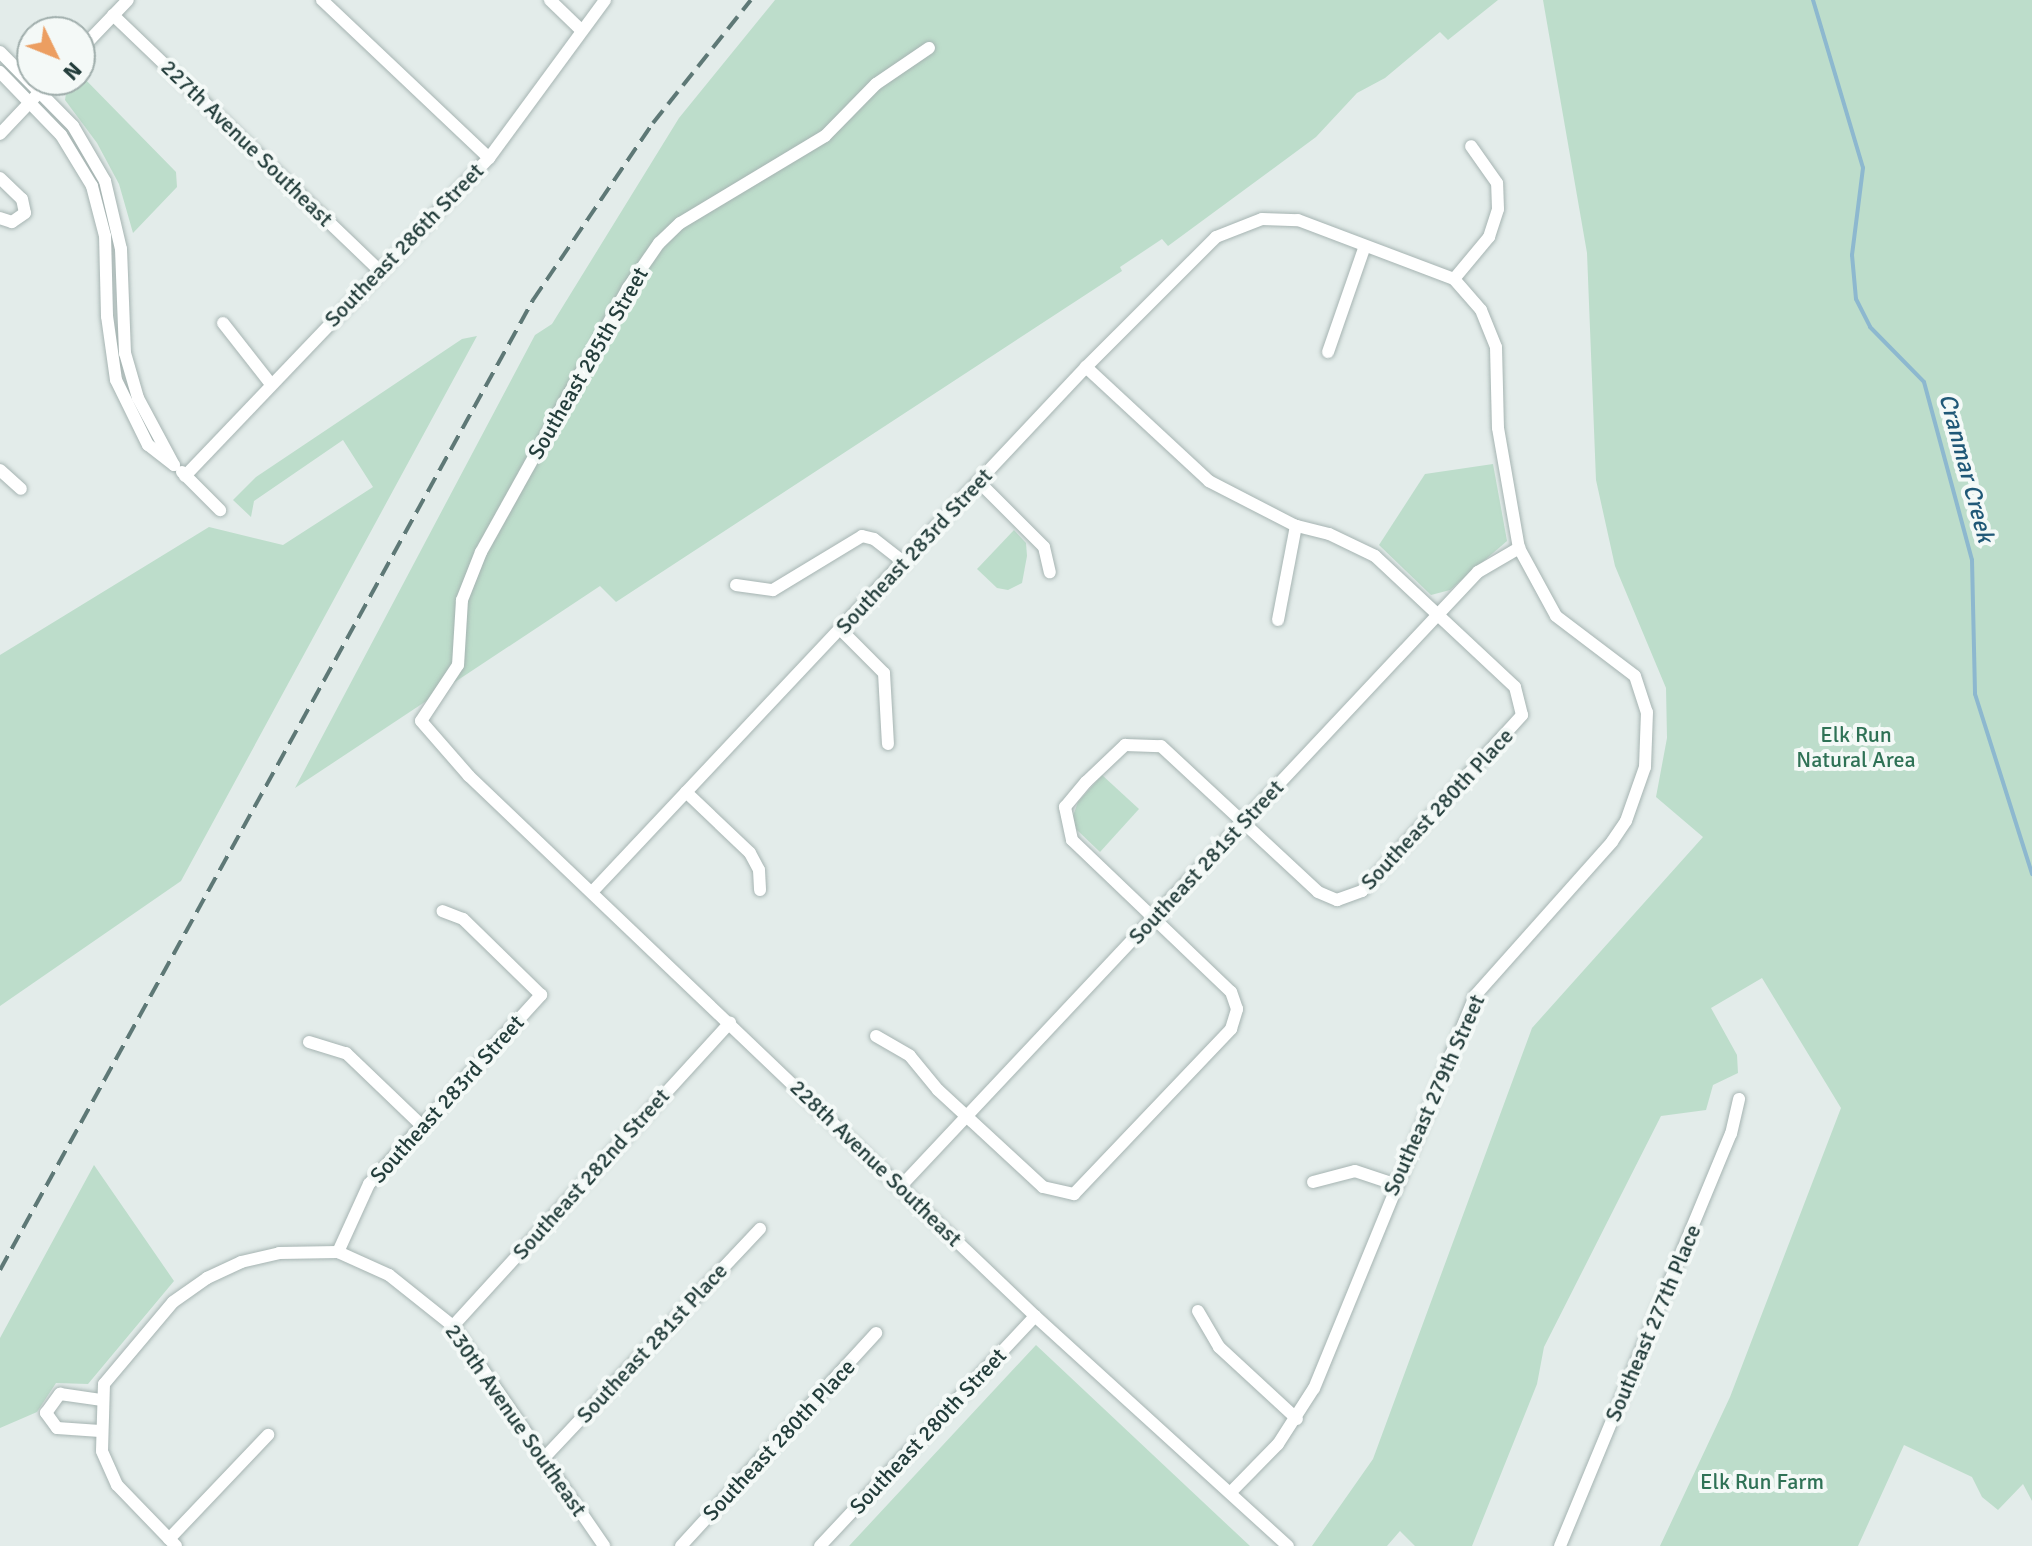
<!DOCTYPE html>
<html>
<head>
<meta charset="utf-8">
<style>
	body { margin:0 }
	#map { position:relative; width:2032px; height:1546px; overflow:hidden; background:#e3ecea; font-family:Signika,sans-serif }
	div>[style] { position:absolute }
	.green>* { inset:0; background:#bdddcb }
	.stream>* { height:4px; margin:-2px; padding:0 2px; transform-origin:2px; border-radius:2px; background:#8db8cf }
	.roads { filter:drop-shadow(0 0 2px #a6b4b2) drop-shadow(0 0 2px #a6b4b2) }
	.street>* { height:12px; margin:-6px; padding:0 6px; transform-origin:6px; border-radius:6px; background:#fff }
	.rail>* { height:4px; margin-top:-2px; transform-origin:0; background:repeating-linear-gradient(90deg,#5e7876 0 16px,transparent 0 24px) }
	span { translate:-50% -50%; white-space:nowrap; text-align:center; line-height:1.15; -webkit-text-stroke:8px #f4f9f7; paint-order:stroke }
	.street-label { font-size:22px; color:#233d3b }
	.park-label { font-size:22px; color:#2f7256 }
	.water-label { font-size:24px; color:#205877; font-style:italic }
	.north { position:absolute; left:16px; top:16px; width:80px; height:80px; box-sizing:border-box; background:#f4f9f7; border:2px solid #a0aeac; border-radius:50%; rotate:133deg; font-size:22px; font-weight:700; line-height:32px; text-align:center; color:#233d3b }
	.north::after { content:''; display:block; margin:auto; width:28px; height:36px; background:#ec9e61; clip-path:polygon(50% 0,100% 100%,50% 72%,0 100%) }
</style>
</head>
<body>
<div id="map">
	<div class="green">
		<i style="clip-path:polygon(775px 0,1498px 0,1448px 40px,1440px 32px,1385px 78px,1357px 93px,1316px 137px,1168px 246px,1162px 239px,1120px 267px,1122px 271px,616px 602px,600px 586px,295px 788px,535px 335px,552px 324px,679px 118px)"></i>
		<i style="clip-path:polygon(1543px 0,2032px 0,2032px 1501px,2023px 1484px,1998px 1510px,1982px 1497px,1972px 1477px,1904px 1445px,1858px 1546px,1660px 1546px,1730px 1397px,1841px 1108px,1762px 978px,1711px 1008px,1737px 1055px,1738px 1073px,1713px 1085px,1706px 1110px,1661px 1116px,1544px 1347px,1537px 1384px,1472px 1546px,1415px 1546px,1400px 1531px,1387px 1546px,1312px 1546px,1373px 1459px,1532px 1028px,1703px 837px,1656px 797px,1667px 738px,1666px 688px,1615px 566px,1596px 480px,1587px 253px)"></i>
		<i style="clip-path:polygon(80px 74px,176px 172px,177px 187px,133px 233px,119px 184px,97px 143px,65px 100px,67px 87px,80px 80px)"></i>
		<i style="clip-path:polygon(477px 336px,181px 881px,0 1006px,0 655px,209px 527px,283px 545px,373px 487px,343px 440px,254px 501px,251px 517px,233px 500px,256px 477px,462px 339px)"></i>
		<i style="clip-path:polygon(1493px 464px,1507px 541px,1450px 590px,1431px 595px,1379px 545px,1425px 474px)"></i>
		<i style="clip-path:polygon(1014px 530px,1026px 543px,1027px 556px,1022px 583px,1008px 590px,997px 588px,977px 569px)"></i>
		<i style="clip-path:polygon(1102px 775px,1139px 809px,1100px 852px,1076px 829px,1073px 816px,1078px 802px)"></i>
		<i style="clip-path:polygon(94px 1165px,174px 1281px,88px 1384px,56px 1383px,37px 1412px,0 1428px,0 1338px)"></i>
		<i style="clip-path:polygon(1036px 1345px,1219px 1517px,1250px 1546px,849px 1546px)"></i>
	</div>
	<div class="stream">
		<i style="left:1813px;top:0;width:175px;rotate:73.4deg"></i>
		<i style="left:1863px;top:168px;width:88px;rotate:97.2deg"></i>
		<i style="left:1852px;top:255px;width:44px;rotate:84.8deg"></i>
		<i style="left:1856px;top:299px;width:31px;rotate:63deg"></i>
		<i style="left:1870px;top:327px;width:77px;rotate:45.5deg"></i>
		<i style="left:1924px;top:382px;width:184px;rotate:74.9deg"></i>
		<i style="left:1972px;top:560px;width:134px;rotate:88.7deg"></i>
		<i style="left:1975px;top:694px;width:189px;rotate:72.4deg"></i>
	</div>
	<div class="roads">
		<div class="street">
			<i style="left:322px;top:0;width:230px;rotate:43.4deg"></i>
			<i style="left:550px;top:0;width:42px;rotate:44deg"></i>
			<i style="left:113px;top:15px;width:370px;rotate:43.8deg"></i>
			<i style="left:929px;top:48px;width:64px;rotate:145.8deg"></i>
			<i style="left:876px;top:84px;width:73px;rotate:134.4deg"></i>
			<i style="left:825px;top:136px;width:169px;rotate:149deg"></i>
			<i style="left:680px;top:223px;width:29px;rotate:136deg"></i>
			<i style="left:659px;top:243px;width:55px;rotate:124.6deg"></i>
			<i style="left:628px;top:288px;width:302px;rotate:119.1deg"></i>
			<i style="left:481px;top:552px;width:52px;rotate:111.6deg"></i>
			<i style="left:462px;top:600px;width:65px;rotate:93.5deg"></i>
			<i style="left:458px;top:665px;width:67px;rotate:123.5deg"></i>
			<i style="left:421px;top:721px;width:73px;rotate:48.9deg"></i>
			<i style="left:469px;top:776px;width:782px;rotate:43.65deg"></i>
			<i style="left:1035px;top:1316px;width:342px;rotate:42.3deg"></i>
			<i style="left:80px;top:50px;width:69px;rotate:-46.2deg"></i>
			<i style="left:0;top:52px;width:104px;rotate:45.4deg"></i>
			<i style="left:73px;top:126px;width:64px;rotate:59.8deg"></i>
			<i style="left:105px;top:181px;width:70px;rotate:76.8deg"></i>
			<i style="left:121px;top:249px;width:104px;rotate:87.8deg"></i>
			<i style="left:125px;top:353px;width:47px;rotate:73.9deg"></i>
			<i style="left:138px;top:398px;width:76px;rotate:61.8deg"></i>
			<i style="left:174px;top:465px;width:33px;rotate:-142deg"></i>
			<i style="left:148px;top:445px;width:72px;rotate:-116.2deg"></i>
			<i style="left:116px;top:380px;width:65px;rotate:-98deg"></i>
			<i style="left:107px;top:316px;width:80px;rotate:-91.4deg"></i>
			<i style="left:105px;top:236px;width:52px;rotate:-104.6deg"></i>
			<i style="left:92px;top:186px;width:60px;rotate:-121.3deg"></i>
			<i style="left:61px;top:135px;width:88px;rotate:-134.1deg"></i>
			<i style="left:0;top:134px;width:74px;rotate:-46.6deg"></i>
			<i style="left:0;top:178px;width:30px;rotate:44deg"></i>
			<i style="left:22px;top:199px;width:14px;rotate:78deg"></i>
			<i style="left:25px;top:213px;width:16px;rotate:145deg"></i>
			<i style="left:12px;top:222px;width:13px;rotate:-162deg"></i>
			<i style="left:1454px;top:279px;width:55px;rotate:-50.2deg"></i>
			<i style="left:1489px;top:237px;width:29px;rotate:-72deg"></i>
			<i style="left:1498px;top:209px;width:26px;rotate:-92deg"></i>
			<i style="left:1497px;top:183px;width:45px;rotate:-125.1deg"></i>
			<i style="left:223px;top:323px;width:76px;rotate:51.9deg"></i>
			<i style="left:1328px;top:352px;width:112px;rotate:-70.8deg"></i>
			<i style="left:0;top:470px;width:28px;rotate:42deg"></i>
			<i style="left:182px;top:472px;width:54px;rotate:45deg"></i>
			<i style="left:185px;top:476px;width:440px;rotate:-46.3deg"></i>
			<i style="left:489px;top:158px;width:196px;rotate:-53.7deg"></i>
			<i style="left:979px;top:482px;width:92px;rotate:45deg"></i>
			<i style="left:1044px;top:547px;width:26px;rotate:77deg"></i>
			<i style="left:736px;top:585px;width:37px;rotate:8deg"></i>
			<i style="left:773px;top:590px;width:104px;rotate:-31.2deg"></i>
			<i style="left:862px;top:536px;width:12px;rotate:14deg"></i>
			<i style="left:874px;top:539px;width:39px;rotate:38deg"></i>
			<i style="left:1278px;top:620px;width:96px;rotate:-79.2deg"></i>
			<i style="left:841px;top:630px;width:61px;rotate:45deg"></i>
			<i style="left:884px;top:673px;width:71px;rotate:86.8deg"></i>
			<i style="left:686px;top:792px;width:88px;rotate:43.6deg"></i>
			<i style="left:750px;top:853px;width:19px;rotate:62deg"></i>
			<i style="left:759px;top:870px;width:20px;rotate:87deg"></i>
			<i style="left:593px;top:891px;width:719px;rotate:-46.75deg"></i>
			<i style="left:1086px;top:367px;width:184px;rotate:-45deg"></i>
			<i style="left:1216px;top:237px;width:49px;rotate:-21.4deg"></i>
			<i style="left:1262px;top:219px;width:36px;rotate:2deg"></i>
			<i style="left:1298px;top:220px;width:167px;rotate:20.7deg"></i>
			<i style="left:1454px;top:279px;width:41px;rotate:48.9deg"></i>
			<i style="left:1481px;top:310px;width:40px;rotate:68deg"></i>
			<i style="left:1496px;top:347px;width:81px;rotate:88.6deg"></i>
			<i style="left:1498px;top:428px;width:122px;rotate:80.1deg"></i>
			<i style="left:1519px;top:548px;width:77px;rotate:61.4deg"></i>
			<i style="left:1556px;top:616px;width:99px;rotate:37.2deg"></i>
			<i style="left:1635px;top:676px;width:38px;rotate:72deg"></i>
			<i style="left:1647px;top:712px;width:55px;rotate:92.1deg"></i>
			<i style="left:1645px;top:767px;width:57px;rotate:109.4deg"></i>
			<i style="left:1626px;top:821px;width:25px;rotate:124deg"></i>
			<i style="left:1612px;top:842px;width:206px;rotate:131.7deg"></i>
			<i style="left:1475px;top:996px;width:424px;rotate:112.3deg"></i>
			<i style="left:1314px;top:1388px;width:67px;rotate:122.7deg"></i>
			<i style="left:1278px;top:1444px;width:67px;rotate:134.4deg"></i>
			<i style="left:876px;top:1036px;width:39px;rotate:30deg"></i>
			<i style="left:910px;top:1056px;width:44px;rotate:50.5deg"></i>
			<i style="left:938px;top:1090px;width:143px;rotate:42.7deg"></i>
			<i style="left:1043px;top:1187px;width:32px;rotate:13deg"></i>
			<i style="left:1074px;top:1194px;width:228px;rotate:-46.4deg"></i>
			<i style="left:1231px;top:1029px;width:21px;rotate:-73deg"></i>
			<i style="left:1237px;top:1009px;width:18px;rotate:-109deg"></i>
			<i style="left:1231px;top:992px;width:220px;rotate:-136.3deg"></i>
			<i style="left:1072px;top:840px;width:34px;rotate:-102deg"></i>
			<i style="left:1065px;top:807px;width:33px;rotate:-50deg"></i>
			<i style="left:1086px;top:782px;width:54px;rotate:-43.5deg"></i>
			<i style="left:1125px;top:745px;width:36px;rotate:2deg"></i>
			<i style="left:1161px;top:746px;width:214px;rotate:42.9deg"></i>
			<i style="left:1318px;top:892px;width:21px;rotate:23deg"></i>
			<i style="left:1337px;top:900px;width:27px;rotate:-20deg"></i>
			<i style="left:1362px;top:891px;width:238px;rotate:-47.7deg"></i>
			<i style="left:1522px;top:715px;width:29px;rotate:-104deg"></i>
			<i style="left:1515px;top:687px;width:192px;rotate:-136.9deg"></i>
			<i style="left:1375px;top:556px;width:51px;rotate:-154.4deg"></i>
			<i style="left:1329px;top:534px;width:34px;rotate:-166deg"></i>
			<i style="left:1296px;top:526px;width:98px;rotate:-152.7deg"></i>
			<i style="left:1209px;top:481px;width:168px;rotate:-137.2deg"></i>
			<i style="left:309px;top:1042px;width:39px;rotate:17deg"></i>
			<i style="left:346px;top:1053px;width:105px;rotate:43.8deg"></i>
			<i style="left:1313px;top:1182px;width:43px;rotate:-14.7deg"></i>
			<i style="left:1355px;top:1171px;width:41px;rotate:18.4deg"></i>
			<i style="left:901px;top:1186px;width:843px;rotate:-46.78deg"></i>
			<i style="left:1478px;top:572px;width:48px;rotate:-30.3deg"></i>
			<i style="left:338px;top:1252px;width:75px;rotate:-65.5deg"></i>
			<i style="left:369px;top:1184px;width:256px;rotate:-47.7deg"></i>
			<i style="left:541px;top:995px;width:109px;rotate:-135.7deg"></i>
			<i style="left:463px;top:919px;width:22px;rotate:-159deg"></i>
			<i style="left:1198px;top:1311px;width:42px;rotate:59.7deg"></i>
			<i style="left:1219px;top:1347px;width:106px;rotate:42.7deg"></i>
			<i style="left:453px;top:1326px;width:411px;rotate:-47.6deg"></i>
			<i style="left:100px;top:1431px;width:43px;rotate:-176deg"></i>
			<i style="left:57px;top:1428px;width:19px;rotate:-126deg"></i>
			<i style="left:46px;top:1413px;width:24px;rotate:-54deg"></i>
			<i style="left:60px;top:1394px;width:41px;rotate:8.3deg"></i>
			<i style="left:544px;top:1458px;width:315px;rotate:-46.7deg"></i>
			<i style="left:169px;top:1539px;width:144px;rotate:-46.4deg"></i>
			<i style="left:176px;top:1546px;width:85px;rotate:-134deg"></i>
			<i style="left:117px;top:1485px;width:37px;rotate:-114deg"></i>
			<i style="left:102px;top:1451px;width:67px;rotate:-88.3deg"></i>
			<i style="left:104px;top:1384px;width:107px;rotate:-49.9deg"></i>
			<i style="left:173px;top:1302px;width:42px;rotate:-35.2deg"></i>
			<i style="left:207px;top:1278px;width:38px;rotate:-25deg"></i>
			<i style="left:241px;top:1262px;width:39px;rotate:-13deg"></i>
			<i style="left:279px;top:1253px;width:59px;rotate:-1deg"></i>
			<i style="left:338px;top:1252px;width:56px;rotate:24.3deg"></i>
			<i style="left:389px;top:1275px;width:82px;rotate:38.6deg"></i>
			<i style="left:453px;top:1326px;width:267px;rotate:55.5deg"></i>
			<i style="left:681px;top:1546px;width:289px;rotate:-47.5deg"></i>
			<i style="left:820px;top:1546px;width:315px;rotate:-46.9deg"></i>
			<i style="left:1560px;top:1546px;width:446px;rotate:-67.5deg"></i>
			<i style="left:1731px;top:1134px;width:36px;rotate:-77deg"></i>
		</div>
	</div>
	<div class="rail">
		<i style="left:0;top:1270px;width:1107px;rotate:-61.21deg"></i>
		<i style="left:533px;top:300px;width:214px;rotate:-55.9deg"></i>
		<i style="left:653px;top:123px;width:157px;rotate:-51.5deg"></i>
	</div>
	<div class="street-label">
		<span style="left:247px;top:143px;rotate:44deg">227th Avenue Southeast</span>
		<span style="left:404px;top:245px;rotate:-46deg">Southeast 286th Street</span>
		<span style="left:588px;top:363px;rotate:-60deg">Southeast 285th Street</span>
		<span style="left:914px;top:551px;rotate:-47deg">Southeast 283rd Street</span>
		<span style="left:1437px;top:809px;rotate:-47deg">Southeast 280th Place</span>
		<span style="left:1206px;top:862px;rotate:-47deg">Southeast 281st Street</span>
		<span style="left:1434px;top:1095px;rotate:-66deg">Southeast 279th Street</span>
		<span style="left:447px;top:1099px;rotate:-48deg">Southeast 283rd Street</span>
		<span style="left:876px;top:1163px;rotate:44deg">228th Avenue Southeast</span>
		<span style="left:591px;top:1174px;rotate:-48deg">Southeast 282nd Street</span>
		<span style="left:1653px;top:1323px;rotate:-67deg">Southeast 277th Place</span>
		<span style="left:652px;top:1343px;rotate:-47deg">Southeast 281st Place</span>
		<span style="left:516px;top:1420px;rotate:55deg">230th Avenue Southeast</span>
		<span style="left:928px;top:1431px;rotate:-47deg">Southeast 280th Street</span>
		<span style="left:779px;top:1440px;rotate:-47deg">Southeast 280th Place</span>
	</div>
	<div class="park-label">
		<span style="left:1856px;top:747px">Elk Run<br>Natural Area</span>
		<span style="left:1762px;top:1482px">Elk Run Farm</span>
	</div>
	<div class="water-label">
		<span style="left:1966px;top:468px;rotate:75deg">Cranmar Creek</span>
	</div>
	<div class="north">N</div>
</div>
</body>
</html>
